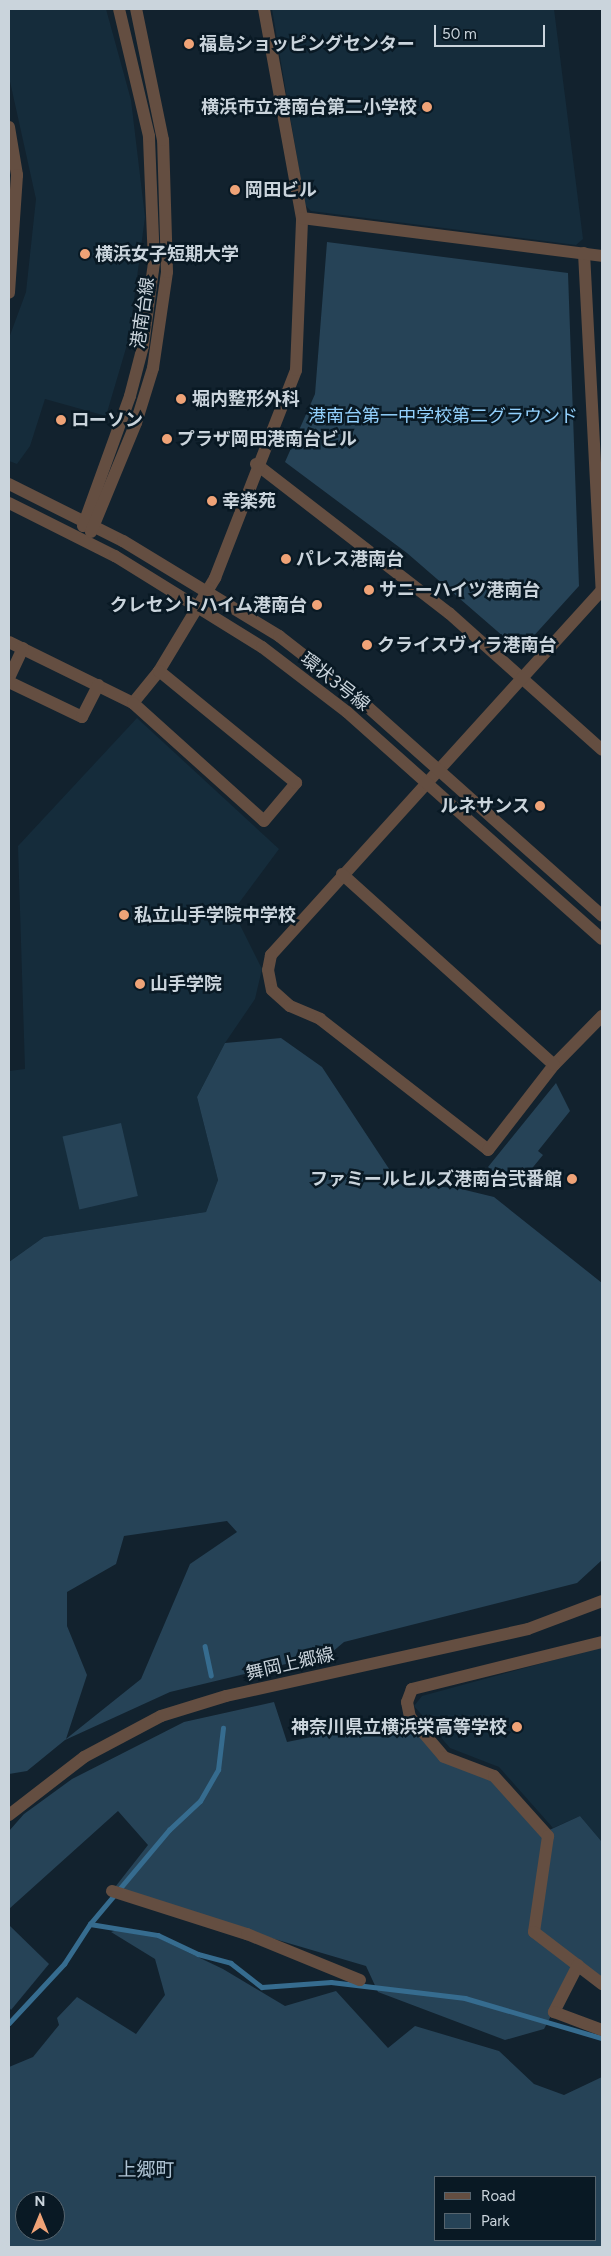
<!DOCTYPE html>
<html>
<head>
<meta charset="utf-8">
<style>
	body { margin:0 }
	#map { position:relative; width:611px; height:2256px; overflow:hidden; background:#12222e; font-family:Figtree,"Noto Sans JP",sans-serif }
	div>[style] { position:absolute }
	.built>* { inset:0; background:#152c3b }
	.green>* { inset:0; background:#264357; transform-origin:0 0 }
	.stream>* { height:4.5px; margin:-2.25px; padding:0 2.25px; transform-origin:2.25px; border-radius:2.25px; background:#366c8f }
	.minor>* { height:12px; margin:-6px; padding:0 6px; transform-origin:6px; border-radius:6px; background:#644e41 }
	.tertiary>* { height:12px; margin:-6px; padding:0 6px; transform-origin:6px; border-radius:6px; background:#644e41 }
	.dots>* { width:14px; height:14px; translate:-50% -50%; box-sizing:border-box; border:2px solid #091924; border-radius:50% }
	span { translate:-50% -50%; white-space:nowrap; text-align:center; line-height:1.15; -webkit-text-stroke:5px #091924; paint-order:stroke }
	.poi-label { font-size:18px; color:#cad4dc; font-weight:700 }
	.left { translate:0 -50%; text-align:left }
	.right { translate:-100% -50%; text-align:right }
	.street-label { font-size:18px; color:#cad4dc }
	.park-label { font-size:18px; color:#93d1fd }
	.neighbourhood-label { font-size:19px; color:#b0c4d4 }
	.frame { position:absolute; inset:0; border:10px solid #cad4dc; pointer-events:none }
	.legend { position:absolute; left:434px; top:2176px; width:162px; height:65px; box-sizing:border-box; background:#091924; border:1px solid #56646e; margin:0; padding:6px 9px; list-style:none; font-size:15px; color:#cad4dc }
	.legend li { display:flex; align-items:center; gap:10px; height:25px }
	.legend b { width:25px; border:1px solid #56646e }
	.north { position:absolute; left:15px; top:2191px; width:50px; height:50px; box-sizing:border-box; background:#091924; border:1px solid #56646e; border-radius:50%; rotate:0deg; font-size:14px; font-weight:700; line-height:20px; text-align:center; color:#cad4dc }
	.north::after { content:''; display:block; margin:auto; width:18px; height:22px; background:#efa377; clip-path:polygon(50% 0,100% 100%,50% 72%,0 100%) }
	.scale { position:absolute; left:434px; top:25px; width:111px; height:22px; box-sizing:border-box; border:2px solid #cad4dc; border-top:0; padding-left:6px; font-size:15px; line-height:18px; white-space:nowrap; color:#cad4dc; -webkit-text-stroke:4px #091924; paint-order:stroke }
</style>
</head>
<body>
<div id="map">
	<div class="built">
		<i style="clip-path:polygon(9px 9px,106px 9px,131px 100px,145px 217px,129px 338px,106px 416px,45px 399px,30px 446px,17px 464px,9px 461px,9px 338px,26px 292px,36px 199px,9px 77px)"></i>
		<i style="clip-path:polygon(272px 9px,554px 9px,583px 239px,576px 245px,311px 211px,305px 205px)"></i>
		<i style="clip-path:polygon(137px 718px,279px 849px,233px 911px,262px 969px,255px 999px,225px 1043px,197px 1097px,218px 1180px,206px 1212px,44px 1237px,9px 1262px,9px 1071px,25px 1069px,18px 846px)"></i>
		<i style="clip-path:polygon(602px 1647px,602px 1842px,580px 1816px,553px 1828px,499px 1767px,450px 1748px,414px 1706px,422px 1696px)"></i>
	</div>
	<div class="green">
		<i style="clip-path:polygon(327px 242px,568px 273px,579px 586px,520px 651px,407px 553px,285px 462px,315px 394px)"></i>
		<i style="clip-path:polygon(evenodd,281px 1038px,322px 1067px,399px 1184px,457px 1188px,494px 1197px,602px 1283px,602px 1560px,577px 1583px,344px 1642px,331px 1653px,170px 1692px,65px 1740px,27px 1771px,9px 1774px,9px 1262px,44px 1237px,206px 1212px,218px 1180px,197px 1097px,225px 1043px,281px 1038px,227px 1521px,237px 1532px,190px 1564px,141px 1679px,66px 1739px,87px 1675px,67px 1626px,67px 1592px,116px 1564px,124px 1536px,227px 1521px)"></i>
		<i style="clip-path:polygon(556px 1083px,570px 1111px,538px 1151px,543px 1155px,515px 1189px,488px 1167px)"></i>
		<i style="left:121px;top:1123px;width:75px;height:60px;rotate:77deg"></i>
		<i style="clip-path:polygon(274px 1702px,287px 1742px,410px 1717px,444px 1757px,494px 1776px,545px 1832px,580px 1816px,602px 1842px,602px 1984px,578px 1965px,544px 2029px,505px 2040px,378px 1992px,366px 1966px,112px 1891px,148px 1845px,118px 1811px,9px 1909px,9px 1831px,24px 1814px,72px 1779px,184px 1722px)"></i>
		<i style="clip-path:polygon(9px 1925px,49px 1964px,11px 2010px,9px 2007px)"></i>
		<i style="clip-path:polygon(evenodd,120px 1929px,156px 1937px,223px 1969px,285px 2006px,336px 1991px,388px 2048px,415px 2026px,499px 2051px,534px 2084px,564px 2095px,602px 2077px,602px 2247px,9px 2247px,9px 2067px,33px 2057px,59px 2025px,57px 2018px,77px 1997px,136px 2034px,165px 1995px,155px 1959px,111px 1932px,120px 1929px,595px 2177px,595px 2240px,435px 2240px,435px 2177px,595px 2177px,120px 1929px,25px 2201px,55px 2201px,55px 2231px,25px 2231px,25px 2201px)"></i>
	</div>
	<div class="stream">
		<i style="left:205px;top:1646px;width:30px;rotate:78deg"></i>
		<i style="left:90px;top:1924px;width:123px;rotate:-50deg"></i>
		<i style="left:169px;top:1830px;width:42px;rotate:-43.1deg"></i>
		<i style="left:200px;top:1801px;width:36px;rotate:-60deg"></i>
		<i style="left:218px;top:1770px;width:42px;rotate:-83.2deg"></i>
		<i style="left:9px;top:2023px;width:81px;rotate:-47deg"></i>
		<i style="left:64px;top:1964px;width:48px;rotate:-57deg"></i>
		<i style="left:90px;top:1924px;width:69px;rotate:9.2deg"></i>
		<i style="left:158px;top:1935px;width:44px;rotate:25.4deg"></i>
		<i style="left:198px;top:1954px;width:34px;rotate:15deg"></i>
		<i style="left:231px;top:1963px;width:39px;rotate:38deg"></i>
		<i style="left:262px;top:1987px;width:69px;rotate:-4.1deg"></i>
		<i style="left:331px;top:1982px;width:135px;rotate:6.8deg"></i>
		<i style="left:465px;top:1998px;width:143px;rotate:16.3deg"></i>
	</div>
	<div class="minor">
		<i style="left:264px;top:9px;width:212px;rotate:79.7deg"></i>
		<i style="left:9px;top:127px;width:49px;rotate:80.5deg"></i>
		<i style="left:17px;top:175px;width:118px;rotate:93.9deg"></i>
		<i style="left:584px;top:253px;width:340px;rotate:87deg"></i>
		<i style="left:256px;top:464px;width:244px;rotate:37.7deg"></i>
		<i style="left:449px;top:613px;width:205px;rotate:41.8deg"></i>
		<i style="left:602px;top:590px;width:493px;rotate:132.2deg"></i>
		<i style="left:271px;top:955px;width:15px;rotate:101deg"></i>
		<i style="left:268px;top:970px;width:20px;rotate:79deg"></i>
		<i style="left:272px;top:990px;width:24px;rotate:42deg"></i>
		<i style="left:290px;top:1006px;width:33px;rotate:23deg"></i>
		<i style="left:320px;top:1019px;width:213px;rotate:37.9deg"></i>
		<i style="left:488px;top:1150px;width:108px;rotate:-52.2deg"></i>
		<i style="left:554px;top:1065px;width:69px;rotate:-45.6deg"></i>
		<i style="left:9px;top:642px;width:138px;rotate:26.2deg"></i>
		<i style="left:133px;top:703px;width:41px;rotate:-50.9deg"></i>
		<i style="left:159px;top:671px;width:109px;rotate:-58.9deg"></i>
		<i style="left:215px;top:578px;width:223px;rotate:-68.7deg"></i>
		<i style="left:296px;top:370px;width:152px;rotate:-87.7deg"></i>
		<i style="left:302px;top:218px;width:302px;rotate:7.2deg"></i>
		<i style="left:9px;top:678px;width:33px;rotate:-65deg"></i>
		<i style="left:9px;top:682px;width:81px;rotate:25.6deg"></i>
		<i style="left:82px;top:717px;width:36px;rotate:-63deg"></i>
		<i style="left:133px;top:703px;width:176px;rotate:42deg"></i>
		<i style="left:264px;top:821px;width:50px;rotate:-49.9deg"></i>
		<i style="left:296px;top:783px;width:177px;rotate:-140.7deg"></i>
		<i style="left:342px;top:874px;width:285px;rotate:42deg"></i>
		<i style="left:602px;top:1642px;width:196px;rotate:166.1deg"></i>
		<i style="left:412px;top:1689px;width:14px;rotate:111deg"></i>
		<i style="left:407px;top:1702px;width:15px;rotate:79deg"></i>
		<i style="left:410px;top:1717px;width:52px;rotate:49.6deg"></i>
		<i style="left:444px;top:1757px;width:53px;rotate:20.8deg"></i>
		<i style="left:494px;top:1776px;width:81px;rotate:48deg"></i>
		<i style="left:548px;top:1836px;width:97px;rotate:98.3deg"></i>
		<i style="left:534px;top:1932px;width:86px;rotate:37.4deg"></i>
		<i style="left:112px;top:1891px;width:142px;rotate:17.7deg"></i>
		<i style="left:247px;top:1934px;width:122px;rotate:22.2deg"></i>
		<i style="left:578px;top:1965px;width:53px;rotate:117.1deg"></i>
		<i style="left:554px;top:2012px;width:51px;rotate:20.6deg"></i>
	</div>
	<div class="tertiary">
		<i style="left:9px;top:484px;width:127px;rotate:26.6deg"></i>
		<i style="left:123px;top:541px;width:183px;rotate:31.3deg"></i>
		<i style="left:279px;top:636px;width:91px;rotate:37.9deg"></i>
		<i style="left:351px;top:692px;width:336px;rotate:41.7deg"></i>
		<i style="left:9px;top:503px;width:119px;rotate:26.6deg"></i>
		<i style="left:115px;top:556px;width:173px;rotate:31.8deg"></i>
		<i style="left:262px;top:647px;width:107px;rotate:37.4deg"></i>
		<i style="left:347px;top:712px;width:341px;rotate:41.7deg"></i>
		<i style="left:83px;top:526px;width:138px;rotate:-70.1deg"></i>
		<i style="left:130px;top:396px;width:52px;rotate:-75.4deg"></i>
		<i style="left:143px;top:346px;width:84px;rotate:-82.5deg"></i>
		<i style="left:154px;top:263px;width:127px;rotate:-92.3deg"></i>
		<i style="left:149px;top:136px;width:130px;rotate:-103.3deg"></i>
		<i style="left:91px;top:532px;width:118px;rotate:-67.6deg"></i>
		<i style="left:136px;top:423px;width:58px;rotate:-72.8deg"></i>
		<i style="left:153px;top:368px;width:97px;rotate:-81.7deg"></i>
		<i style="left:167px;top:272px;width:132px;rotate:-91.7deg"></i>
		<i style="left:163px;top:140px;width:134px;rotate:-101.6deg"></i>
		<i style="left:9px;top:1815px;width:95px;rotate:-37.7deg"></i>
		<i style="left:84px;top:1757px;width:87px;rotate:-28deg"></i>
		<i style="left:161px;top:1716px;width:68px;rotate:-17.1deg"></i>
		<i style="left:226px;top:1696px;width:309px;rotate:-12.5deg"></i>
		<i style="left:528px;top:1629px;width:79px;rotate:-20.7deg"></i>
	</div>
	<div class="dots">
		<i style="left:189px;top:44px;background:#efa377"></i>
		<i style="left:427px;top:107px;background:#efa377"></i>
		<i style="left:235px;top:190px;background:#efa377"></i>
		<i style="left:85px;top:254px;background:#efa377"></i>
		<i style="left:181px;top:399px;background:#efa377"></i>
		<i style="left:61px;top:420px;background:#efa377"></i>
		<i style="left:167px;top:439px;background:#efa377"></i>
		<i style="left:212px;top:501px;background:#efa377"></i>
		<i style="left:286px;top:559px;background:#efa377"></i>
		<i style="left:369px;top:590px;background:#efa377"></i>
		<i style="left:317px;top:605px;background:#efa377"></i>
		<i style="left:367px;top:645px;background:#efa377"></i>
		<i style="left:540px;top:806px;background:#efa377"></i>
		<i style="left:124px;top:915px;background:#efa377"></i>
		<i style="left:140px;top:984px;background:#efa377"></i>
		<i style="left:572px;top:1179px;background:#efa377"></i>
		<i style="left:517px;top:1727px;background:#efa377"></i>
	</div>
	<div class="poi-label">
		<span class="left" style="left:199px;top:44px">福島ショッピングセンター</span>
		<span class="right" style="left:417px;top:107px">横浜市立港南台第二小学校</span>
		<span class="left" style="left:245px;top:190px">岡田ビル</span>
		<span class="left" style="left:95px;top:254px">横浜女子短期大学</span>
		<span class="left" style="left:192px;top:399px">堀内整形外科</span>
		<span class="left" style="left:71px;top:420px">ローソン</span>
		<span class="left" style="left:177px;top:439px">プラザ岡田港南台ビル</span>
		<span class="left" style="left:222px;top:501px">幸楽苑</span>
		<span class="left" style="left:296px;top:559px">パレス港南台</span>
		<span class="left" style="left:379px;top:590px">サニーハイツ港南台</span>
		<span class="right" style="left:307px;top:605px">クレセントハイム港南台</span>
		<span class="left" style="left:377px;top:645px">クライスヴィラ港南台</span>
		<span class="right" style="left:530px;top:806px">ルネサンス</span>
		<span class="left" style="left:134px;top:915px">私立山手学院中学校</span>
		<span class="left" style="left:150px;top:984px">山手学院</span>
		<span class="right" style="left:562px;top:1179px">ファミールヒルズ港南台弐番館</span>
		<span class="right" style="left:507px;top:1727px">神奈川県立横浜栄高等学校</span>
	</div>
	<div class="street-label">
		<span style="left:143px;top:313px;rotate:-82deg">港南台線</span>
		<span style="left:335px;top:682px;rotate:38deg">環状3号線</span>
		<span style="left:290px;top:1664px;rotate:-13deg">舞岡上郷線</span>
	</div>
	<div class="park-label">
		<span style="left:443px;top:416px">港南台第一中学校第二グラウンド</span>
	</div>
	<div class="neighbourhood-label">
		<span style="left:146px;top:2170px">上郷町</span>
	</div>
	<div class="frame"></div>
	<ul class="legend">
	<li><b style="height:6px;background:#644e41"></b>Road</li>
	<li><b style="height:14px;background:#264357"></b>Park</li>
	</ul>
	<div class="north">N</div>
	<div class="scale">50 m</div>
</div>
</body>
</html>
